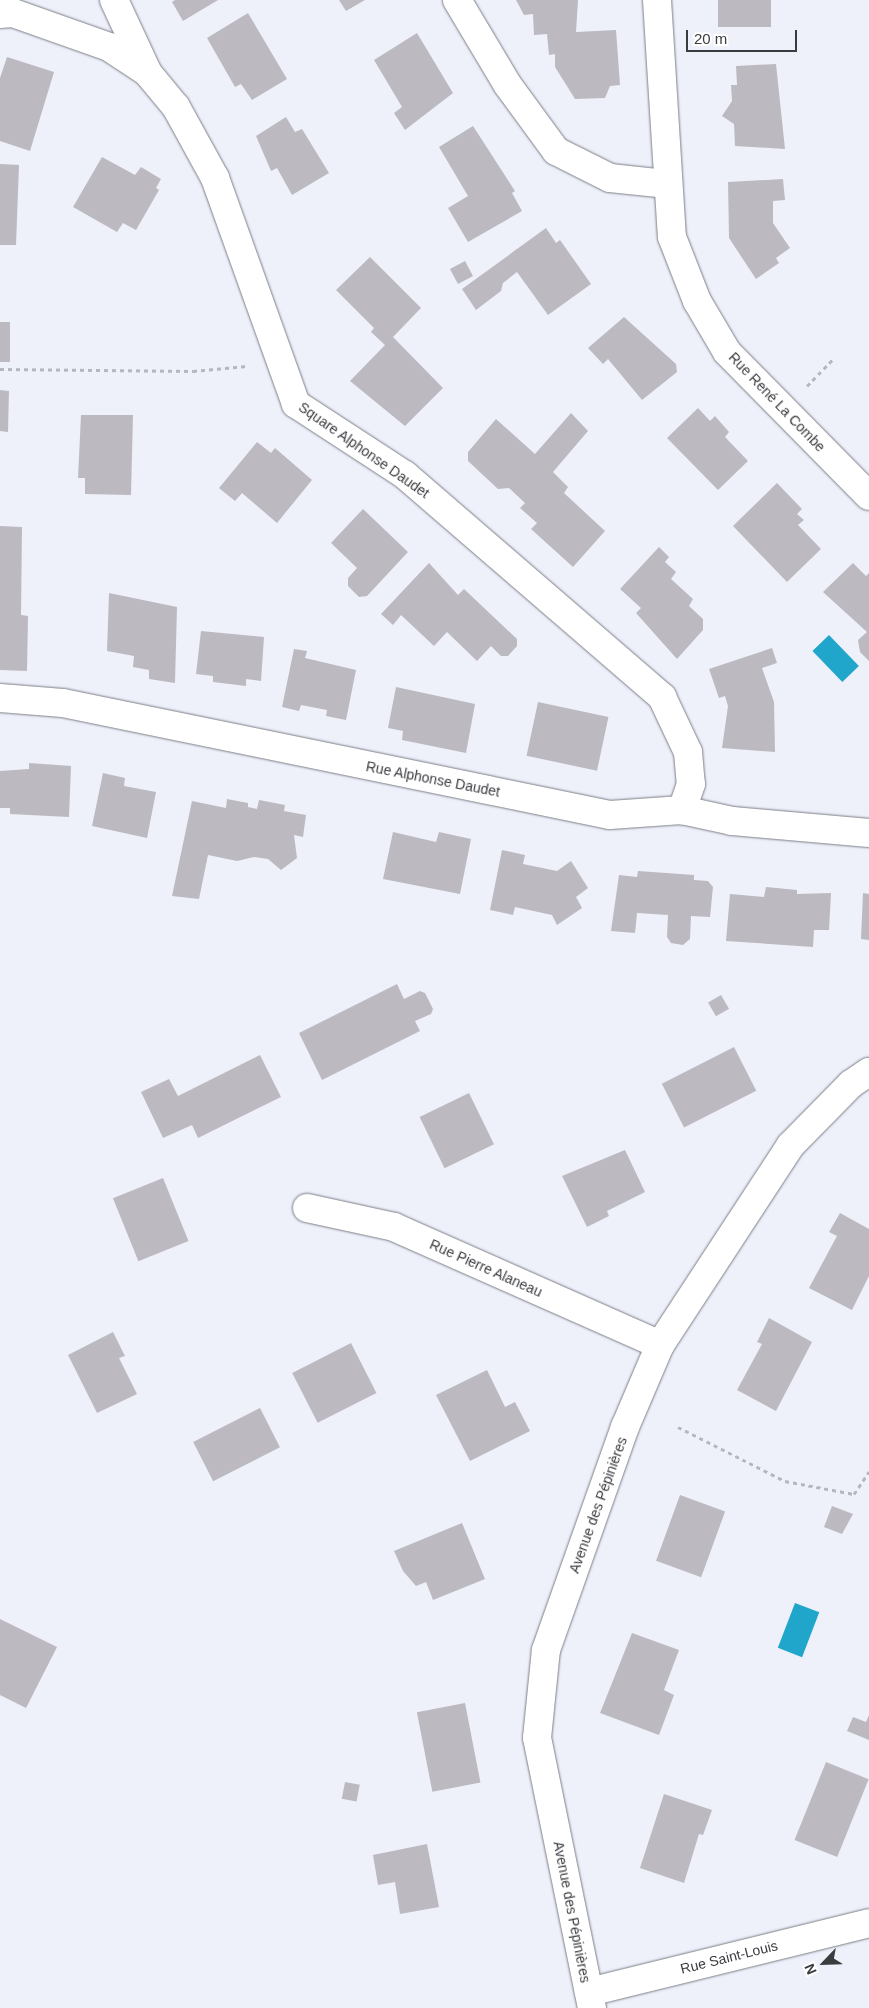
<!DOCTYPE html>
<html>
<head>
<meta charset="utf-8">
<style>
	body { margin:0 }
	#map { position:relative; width:869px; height:2008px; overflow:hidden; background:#eef1fa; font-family:Helvetica,sans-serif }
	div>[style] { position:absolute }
	.water>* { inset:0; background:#20a6cb; transform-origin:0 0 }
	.building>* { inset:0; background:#bcb9c1; transform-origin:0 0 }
	.path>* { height:3px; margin-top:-1.5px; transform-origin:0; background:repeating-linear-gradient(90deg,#b4b7be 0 4px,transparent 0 8px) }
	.roads { filter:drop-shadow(0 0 1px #7c7e86) drop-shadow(0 0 1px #7c7e86) }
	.minor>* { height:28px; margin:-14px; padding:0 14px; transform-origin:14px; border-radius:14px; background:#fff }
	span { translate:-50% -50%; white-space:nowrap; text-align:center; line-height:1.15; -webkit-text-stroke:4.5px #fff; paint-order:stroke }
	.street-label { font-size:14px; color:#3b3c40 }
	.north { position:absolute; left:799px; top:1938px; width:50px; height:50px; -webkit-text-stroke:4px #fff; paint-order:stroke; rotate:246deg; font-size:14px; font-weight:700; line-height:20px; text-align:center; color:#3b3c40 }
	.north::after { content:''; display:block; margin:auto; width:18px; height:22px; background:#3b3c40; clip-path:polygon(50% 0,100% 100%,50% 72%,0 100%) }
	.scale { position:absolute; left:686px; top:30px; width:111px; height:22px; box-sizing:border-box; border:2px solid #3b3c40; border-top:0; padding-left:6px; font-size:15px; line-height:18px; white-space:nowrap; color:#3b3c40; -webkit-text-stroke:4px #fff; paint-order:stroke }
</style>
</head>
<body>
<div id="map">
	<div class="water">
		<i style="left:829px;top:635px;width:43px;height:23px;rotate:46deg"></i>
		<i style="left:795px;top:1603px;width:26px;height:48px;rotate:21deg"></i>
	</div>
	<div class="building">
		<i style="clip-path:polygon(175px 0,218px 0,183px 21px,172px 2px)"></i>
		<i style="clip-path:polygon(339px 0,365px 0,346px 11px)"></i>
		<i style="clip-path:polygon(516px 0,578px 0,576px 32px,616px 30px,620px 85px,610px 86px,605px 98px,575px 99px,555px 67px,555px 54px,549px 55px,547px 34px,534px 35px,533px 14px,524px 15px)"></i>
		<i style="left:718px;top:0;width:53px;height:27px"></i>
		<i style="clip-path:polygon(248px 13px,287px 79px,252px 100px,241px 84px,235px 87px,207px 38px)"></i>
		<i style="clip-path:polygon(417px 33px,453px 93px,405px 130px,394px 113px,402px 107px,374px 60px)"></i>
		<i style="clip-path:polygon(7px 57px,54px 72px,30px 151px,0 141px,0 78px)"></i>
		<i style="clip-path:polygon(776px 64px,785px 149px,735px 146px,734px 124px,722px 116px,732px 101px,731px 85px,737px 85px,736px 66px)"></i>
		<i style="clip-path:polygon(286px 117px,295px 132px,302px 129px,329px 173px,292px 195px,277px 168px,271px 171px,256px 136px)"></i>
		<i style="clip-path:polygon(473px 126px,515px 191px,512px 193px,522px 211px,468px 242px,448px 208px,468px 196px,439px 147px)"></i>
		<i style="clip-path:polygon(102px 157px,135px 175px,141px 167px,161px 179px,156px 188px,159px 190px,136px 230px,123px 223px,117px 232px,73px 207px)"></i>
		<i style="clip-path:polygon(0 164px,19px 165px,16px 245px,0 245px)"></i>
		<i style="clip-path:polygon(783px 179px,785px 200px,773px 201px,773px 223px,790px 248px,776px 258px,779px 263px,756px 279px,729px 238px,728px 182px)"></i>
		<i style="clip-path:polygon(546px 228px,556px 243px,560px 240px,591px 284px,548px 315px,517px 272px,503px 283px,501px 291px,476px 310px,462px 289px)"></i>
		<i style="clip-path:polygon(370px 257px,421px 308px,393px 337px,443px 388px,405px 426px,350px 381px,385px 345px,371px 332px,374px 328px,336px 290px)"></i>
		<i style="left:465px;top:261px;width:17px;height:17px;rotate:62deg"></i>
		<i style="clip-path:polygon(624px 317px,676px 364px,677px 372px,642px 400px,608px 359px,603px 364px,588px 348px)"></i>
		<i style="left:0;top:322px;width:10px;height:40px"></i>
		<i style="clip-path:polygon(0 390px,9px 391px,8px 432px,0 431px)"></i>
		<i style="clip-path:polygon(698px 408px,710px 421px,715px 416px,729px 432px,725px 437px,748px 461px,718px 490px,667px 438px)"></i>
		<i style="clip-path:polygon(571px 413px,588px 431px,553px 472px,568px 487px,564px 493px,605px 531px,573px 567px,531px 529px,537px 523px,520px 508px,525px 503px,509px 488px,498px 489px,468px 461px,468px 452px,496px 419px,535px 454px)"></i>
		<i style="clip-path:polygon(81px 415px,133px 415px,131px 495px,85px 494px,85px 478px,78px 478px)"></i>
		<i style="clip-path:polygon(257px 442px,271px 453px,275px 448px,312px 480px,277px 523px,242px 493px,235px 501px,219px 488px)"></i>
		<i style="clip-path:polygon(777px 483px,802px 509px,797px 514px,804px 520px,798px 525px,821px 549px,787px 582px,733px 526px)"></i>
		<i style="clip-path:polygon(363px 509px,408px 552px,367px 596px,359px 597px,348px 586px,348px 578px,357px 568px,331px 543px)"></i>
		<i style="clip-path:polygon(0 526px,22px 527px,21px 615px,28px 616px,27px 671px,0 670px)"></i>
		<i style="clip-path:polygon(659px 547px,669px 557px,665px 562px,676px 572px,671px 579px,693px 599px,689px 606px,703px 619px,703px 630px,677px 659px,636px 613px,641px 608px,620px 589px)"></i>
		<i style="clip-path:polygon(429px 563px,458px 595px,464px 589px,517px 639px,517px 646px,508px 656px,501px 656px,491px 646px,477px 661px,447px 632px,434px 646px,401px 615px,393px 625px,381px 614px)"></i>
		<i style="clip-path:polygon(853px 563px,866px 576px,869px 573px,869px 661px,860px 652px,858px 640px,867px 632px,823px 592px)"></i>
		<i style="clip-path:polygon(109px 593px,177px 607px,175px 683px,149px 679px,149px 670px,133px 667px,134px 656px,107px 651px)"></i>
		<i style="clip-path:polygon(201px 631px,264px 637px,261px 681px,246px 679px,246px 686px,213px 682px,213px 676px,196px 674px)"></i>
		<i style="clip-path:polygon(772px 648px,777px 663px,762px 668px,774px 702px,775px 752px,722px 748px,728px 706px,725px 696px,719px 698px,709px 669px)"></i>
		<i style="clip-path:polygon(294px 649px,307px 651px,305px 658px,356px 670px,346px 720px,326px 716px,327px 710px,301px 705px,299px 711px,282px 707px)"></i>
		<i style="clip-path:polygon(396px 687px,475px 704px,466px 753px,402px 740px,403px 731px,388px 728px)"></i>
		<i style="left:538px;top:702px;width:72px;height:55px;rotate:12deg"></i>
		<i style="clip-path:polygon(29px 763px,71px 766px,69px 817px,10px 814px,10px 808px,0 808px,0 771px,29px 769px)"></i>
		<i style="clip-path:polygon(103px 773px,125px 778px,124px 786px,156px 792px,147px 838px,92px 826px)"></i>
		<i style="clip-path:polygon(227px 799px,248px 803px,248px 807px,257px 809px,259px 800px,285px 805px,284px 811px,306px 815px,303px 837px,294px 835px,297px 858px,281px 870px,268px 859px,254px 857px,237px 861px,208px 855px,199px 899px,172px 896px,192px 801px,226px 808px)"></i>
		<i style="clip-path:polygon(393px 832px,436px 842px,439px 832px,471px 839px,460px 894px,383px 879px)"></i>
		<i style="clip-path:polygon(502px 850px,525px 855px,523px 864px,557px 871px,571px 861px,588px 888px,576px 897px,582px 908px,557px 925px,552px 915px,515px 907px,513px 915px,490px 910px)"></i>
		<i style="clip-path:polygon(638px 871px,694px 875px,694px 880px,708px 881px,713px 887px,710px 917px,691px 916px,690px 939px,683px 945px,671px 943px,667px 937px,668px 915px,637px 913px,635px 933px,611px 931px,619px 875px,637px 877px)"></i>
		<i style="clip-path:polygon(766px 887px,797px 890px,797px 894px,831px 893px,829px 930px,814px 930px,813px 947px,726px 941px,730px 894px,764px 897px)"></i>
		<i style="clip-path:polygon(863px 893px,869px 894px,869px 940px,861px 939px)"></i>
		<i style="clip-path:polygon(397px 984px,404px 999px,420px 991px,425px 993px,433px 1009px,431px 1014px,415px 1021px,420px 1031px,322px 1080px,299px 1033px)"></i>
		<i style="left:721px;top:995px;width:16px;height:15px;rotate:60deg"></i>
		<i style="left:734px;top:1047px;width:49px;height:81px;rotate:63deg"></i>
		<i style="clip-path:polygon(260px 1055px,281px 1097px,198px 1138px,192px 1125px,163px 1138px,141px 1092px,169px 1079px,178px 1096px)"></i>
		<i style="left:469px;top:1093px;width:57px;height:55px;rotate:64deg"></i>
		<i style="clip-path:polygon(625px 1150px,645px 1192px,607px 1211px,609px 1216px,587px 1227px,562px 1176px)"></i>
		<i style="left:163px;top:1178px;width:68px;height:54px;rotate:68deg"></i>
		<i style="clip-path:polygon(840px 1213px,869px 1229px,869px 1276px,852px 1310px,809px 1288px,837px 1236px,829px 1232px)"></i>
		<i style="clip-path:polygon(769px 1318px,812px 1342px,776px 1411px,737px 1390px,762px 1344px,757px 1342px)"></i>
		<i style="clip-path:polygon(113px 1332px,125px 1356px,119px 1358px,137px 1394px,97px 1413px,68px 1355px)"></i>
		<i style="left:351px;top:1343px;width:56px;height:66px;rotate:63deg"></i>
		<i style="clip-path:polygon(487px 1370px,505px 1407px,515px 1402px,530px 1431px,470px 1461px,436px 1395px)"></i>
		<i style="left:260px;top:1408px;width:44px;height:75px;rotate:63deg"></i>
		<i style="left:680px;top:1495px;width:48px;height:70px;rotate:20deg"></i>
		<i style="clip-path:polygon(832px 1506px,853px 1514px,842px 1534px,824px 1527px)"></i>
		<i style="clip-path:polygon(462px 1523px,485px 1579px,433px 1600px,426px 1582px,416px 1586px,403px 1571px,394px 1551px)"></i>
		<i style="clip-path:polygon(0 1619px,57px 1647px,26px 1708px,0 1695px)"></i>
		<i style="clip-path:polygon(632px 1633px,679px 1650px,664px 1690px,674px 1695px,659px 1735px,600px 1713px)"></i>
		<i style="left:465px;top:1703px;width:81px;height:49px;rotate:79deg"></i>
		<i style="clip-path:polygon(869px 1715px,869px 1740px,847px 1731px,853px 1717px,866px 1722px)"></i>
		<i style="left:826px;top:1762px;width:46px;height:84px;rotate:22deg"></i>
		<i style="left:345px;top:1782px;width:15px;height:17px;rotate:11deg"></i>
		<i style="clip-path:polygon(664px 1794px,712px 1810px,703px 1835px,699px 1834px,684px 1883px,640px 1868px)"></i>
		<i style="clip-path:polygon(427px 1844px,439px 1907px,400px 1914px,395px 1882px,378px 1885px,373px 1855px)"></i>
	</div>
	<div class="path">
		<i style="left:0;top:369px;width:193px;rotate:0.6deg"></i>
		<i style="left:193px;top:371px;width:54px;rotate:-5.3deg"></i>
		<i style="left:807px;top:386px;width:40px;rotate:-46deg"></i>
		<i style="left:678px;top:1427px;width:120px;rotate:26.8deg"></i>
		<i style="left:785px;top:1481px;width:70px;rotate:10.7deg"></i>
		<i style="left:854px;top:1494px;width:27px;rotate:-56deg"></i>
	</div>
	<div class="roads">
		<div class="minor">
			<i style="left:114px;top:0;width:78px;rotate:65.1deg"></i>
			<i style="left:457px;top:0;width:98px;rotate:59.2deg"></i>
			<i style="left:507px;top:84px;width:83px;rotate:53.8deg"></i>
			<i style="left:556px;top:151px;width:60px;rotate:26.6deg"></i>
			<i style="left:610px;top:178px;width:56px;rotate:6.1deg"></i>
			<i style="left:657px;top:0;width:237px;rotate:86.4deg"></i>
			<i style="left:672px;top:237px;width:69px;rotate:68.7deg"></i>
			<i style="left:697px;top:301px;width:59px;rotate:59.5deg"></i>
			<i style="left:727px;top:352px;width:202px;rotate:45.4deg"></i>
			<i style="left:0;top:14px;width:13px;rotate:-4deg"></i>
			<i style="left:13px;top:13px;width:102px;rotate:19.5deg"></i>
			<i style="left:109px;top:47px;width:45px;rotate:33.3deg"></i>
			<i style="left:147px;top:72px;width:45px;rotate:50.4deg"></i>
			<i style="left:176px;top:107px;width:81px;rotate:61.2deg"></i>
			<i style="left:215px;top:178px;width:240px;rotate:70.3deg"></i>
			<i style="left:296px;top:404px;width:130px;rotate:33.1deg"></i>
			<i style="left:405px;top:475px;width:340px;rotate:40.8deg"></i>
			<i style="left:662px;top:697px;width:61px;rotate:64.7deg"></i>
			<i style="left:688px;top:752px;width:32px;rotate:85deg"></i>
			<i style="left:691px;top:784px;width:28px;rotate:109deg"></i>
			<i style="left:0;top:698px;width:63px;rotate:4.5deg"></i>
			<i style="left:63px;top:703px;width:558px;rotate:11.57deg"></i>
			<i style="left:610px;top:815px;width:72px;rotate:-4deg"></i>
			<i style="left:682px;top:810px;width:51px;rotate:12.4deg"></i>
			<i style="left:732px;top:821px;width:138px;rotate:5deg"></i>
			<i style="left:307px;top:1208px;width:89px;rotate:12.3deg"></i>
			<i style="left:394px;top:1227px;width:291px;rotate:23.9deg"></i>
			<i style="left:589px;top:1992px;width:288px;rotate:-13.8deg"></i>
			<i style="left:592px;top:2008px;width:276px;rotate:-101.5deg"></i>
			<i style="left:537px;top:1738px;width:88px;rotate:-84.2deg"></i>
			<i style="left:546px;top:1650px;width:237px;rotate:-70.5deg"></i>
			<i style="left:625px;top:1427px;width:89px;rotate:-66.9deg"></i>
			<i style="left:660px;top:1345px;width:238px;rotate:-56.8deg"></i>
			<i style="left:790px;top:1146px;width:87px;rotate:-45.5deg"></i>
			<i style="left:851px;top:1084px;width:22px;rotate:-34deg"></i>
		</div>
	</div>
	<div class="street-label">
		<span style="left:777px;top:402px;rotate:46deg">Rue René La Combe</span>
		<span style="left:364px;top:450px;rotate:35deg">Square Alphonse Daudet</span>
		<span style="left:433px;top:779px;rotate:11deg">Rue Alphonse Daudet</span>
		<span style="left:486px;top:1268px;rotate:24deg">Rue Pierre Alaneau</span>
		<span style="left:598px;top:1505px;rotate:-70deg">Avenue des Pépinières</span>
		<span style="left:572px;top:1912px;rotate:79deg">Avenue des Pépinières</span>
		<span style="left:729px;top:1957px;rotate:-14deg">Rue Saint-Louis</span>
	</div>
	<div class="north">N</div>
	<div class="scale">20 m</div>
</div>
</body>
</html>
